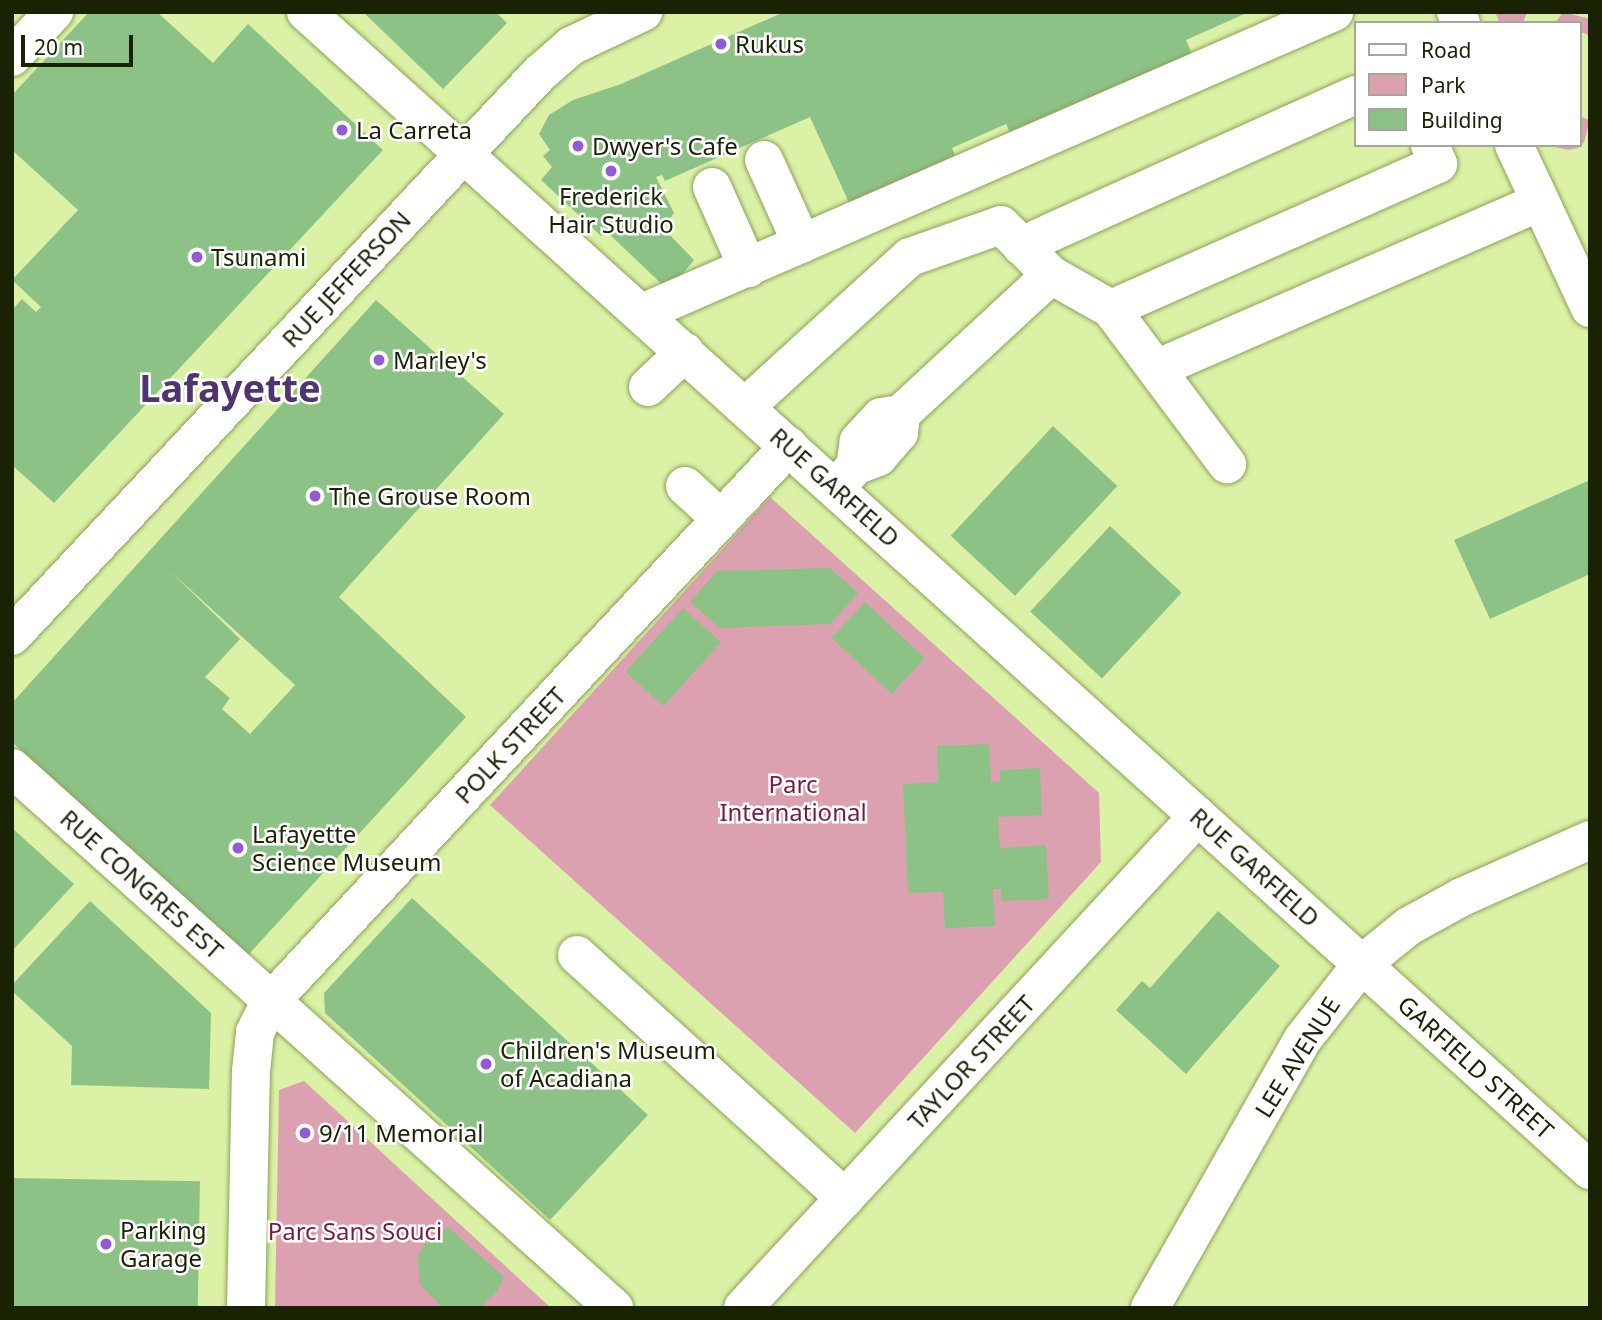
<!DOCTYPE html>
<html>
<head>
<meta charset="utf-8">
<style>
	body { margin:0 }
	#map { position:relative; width:1602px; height:1320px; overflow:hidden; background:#dbf2a6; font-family:"Noto Sans",sans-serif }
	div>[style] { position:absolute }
	.green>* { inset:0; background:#dca1b0 }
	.building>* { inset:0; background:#8dc286; transform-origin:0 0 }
	.roads { filter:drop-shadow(0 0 2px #8da158) drop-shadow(0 0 2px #8da158) }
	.minor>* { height:38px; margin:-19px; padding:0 19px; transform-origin:19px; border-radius:19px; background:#fff }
	.dots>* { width:19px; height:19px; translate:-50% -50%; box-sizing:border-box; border:4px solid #fff; border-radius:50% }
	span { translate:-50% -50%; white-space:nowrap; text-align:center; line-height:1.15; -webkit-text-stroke:5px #fff; paint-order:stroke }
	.poi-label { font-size:24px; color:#1a2204 }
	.left { translate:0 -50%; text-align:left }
	.street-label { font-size:24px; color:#1a2204 }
	.park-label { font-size:24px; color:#771b3f }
	.town-label { font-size:38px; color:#4e3570; font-weight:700 }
	.frame { position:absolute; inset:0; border:14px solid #1a2204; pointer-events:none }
	.legend { position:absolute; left:1354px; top:21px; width:228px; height:126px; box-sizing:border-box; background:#fff; border:2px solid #a3a79b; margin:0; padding:9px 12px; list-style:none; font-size:21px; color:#1a2204 }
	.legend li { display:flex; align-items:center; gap:14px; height:35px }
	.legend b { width:35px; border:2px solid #a3a79b }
	.scale { position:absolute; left:21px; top:35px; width:112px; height:32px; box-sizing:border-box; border:4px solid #1a2204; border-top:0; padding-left:9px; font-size:21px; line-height:24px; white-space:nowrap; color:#1a2204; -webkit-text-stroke:5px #fff; paint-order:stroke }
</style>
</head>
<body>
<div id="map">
	<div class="green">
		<i style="clip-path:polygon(1495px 12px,1527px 12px,1523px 23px,1500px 23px)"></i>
		<i style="clip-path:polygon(1563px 12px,1590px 19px,1590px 36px,1579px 31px,1579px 23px,1555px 23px)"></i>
		<i style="clip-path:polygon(1579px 116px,1590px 120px,1584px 142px,1578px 148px,1568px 150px,1555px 147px,1579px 145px)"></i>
		<i style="clip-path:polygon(770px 497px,1099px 793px,1101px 862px,855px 1133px,490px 805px)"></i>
		<i style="clip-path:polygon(304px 1081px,551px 1308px,275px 1308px,279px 1090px)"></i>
	</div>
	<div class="building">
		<i style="clip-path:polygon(89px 12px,157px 12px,213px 63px,248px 24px,383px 150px,54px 503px,12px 465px,12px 310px,22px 299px,36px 312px,41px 307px,12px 280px,78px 210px,12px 150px,12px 95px)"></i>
		<i style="clip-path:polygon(363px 12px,496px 12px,507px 23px,443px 89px)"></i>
		<i style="clip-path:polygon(784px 12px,1249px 12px,1186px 40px,1192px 54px,1011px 135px,1006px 124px,952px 148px,955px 155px,850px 205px,810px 117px,665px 181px,662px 175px,656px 177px,674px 213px,663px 228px,694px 260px,669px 291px,607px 232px,601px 236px,541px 180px,552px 167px,543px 156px,550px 150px,539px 134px,549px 115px,573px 100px,621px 84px)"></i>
		<i style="clip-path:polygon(evenodd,376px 300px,504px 414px,339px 597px,466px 717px,248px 955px,12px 742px,12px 703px,376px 300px,170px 571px,295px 685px,250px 734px,222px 709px,230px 698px,205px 677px,240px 639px,170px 571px)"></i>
		<i style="left:1053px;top:426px;width:88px;height:150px;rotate:43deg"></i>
		<i style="clip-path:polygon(1590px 480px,1590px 574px,1490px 619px,1454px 540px)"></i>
		<i style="left:1110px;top:526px;width:98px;height:117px;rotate:43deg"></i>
		<i style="clip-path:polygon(830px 568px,858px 593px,830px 624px,720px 628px,690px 602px,717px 571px)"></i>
		<i style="left:865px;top:602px;width:82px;height:49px;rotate:43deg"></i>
		<i style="left:683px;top:608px;width:51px;height:86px;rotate:42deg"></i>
		<i style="clip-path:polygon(989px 744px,991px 782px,1000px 782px,1000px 770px,1040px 768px,1042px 815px,998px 817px,1000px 848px,1046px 845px,1049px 899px,1001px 901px,1001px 889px,993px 889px,995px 926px,945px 928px,943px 892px,908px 893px,903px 784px,938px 782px,937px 746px)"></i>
		<i style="clip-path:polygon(12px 828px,74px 884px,12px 951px)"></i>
		<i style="clip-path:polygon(412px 898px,648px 1115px,550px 1220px,325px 1013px,324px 993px)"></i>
		<i style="clip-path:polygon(90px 901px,211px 1013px,209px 1089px,71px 1085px,72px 1046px,12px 991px,12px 985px)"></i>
		<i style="clip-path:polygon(1218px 911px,1280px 966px,1186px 1074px,1116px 1010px,1142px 981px,1150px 988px)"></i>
		<i style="left:12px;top:1178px;width:188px;height:130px;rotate:1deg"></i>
		<i style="clip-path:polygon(448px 1227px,504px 1277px,498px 1290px,479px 1308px,443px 1308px,420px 1285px,418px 1257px,424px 1244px)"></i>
	</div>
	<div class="roads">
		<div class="minor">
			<i style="left:306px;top:12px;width:1729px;rotate:42.05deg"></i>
			<i style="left:1456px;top:12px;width:12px;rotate:66deg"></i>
			<i style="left:12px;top:57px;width:62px;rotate:-47deg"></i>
			<i style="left:1514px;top:145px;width:180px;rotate:65deg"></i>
			<i style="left:764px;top:160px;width:92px;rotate:65.7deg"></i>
			<i style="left:712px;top:187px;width:89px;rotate:66deg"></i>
			<i style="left:1021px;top:246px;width:367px;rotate:-24.3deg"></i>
			<i style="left:1051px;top:275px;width:69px;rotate:29.5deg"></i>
			<i style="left:1111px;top:309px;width:358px;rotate:-23.9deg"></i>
			<i style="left:1438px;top:164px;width:21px;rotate:-113deg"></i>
			<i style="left:1111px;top:309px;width:194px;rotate:53.2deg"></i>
			<i style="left:642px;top:313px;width:755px;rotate:-23.51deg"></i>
			<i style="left:1156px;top:369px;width:419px;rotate:-23.5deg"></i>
			<i style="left:648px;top:387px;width:51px;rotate:-43.4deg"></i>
			<i style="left:745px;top:407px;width:223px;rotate:-42.3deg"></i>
			<i style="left:910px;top:257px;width:96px;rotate:-19.4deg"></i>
			<i style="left:1001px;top:225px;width:71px;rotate:45deg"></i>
			<i style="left:1051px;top:275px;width:205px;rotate:137.2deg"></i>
			<i style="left:685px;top:486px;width:49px;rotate:42.5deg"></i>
			<i style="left:836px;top:488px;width:29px;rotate:-49deg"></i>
			<i style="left:855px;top:466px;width:25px;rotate:-21deg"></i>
			<i style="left:878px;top:457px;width:32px;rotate:-49deg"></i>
			<i style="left:899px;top:433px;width:19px;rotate:-84deg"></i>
			<i style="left:901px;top:414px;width:20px;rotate:171deg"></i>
			<i style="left:881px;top:417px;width:33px;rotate:133deg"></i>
			<i style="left:859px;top:441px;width:25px;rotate:99deg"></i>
			<i style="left:12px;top:636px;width:770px;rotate:-46.84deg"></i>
			<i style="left:539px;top:74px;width:43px;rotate:-41.2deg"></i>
			<i style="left:571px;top:46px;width:80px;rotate:-25.3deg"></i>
			<i style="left:12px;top:768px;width:809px;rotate:41.89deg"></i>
			<i style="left:577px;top:955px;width:362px;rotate:42.2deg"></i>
			<i style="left:246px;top:1308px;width:237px;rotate:-88.8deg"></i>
			<i style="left:251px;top:1071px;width:39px;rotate:-84deg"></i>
			<i style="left:255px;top:1032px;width:35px;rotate:-63deg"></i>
			<i style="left:271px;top:1001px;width:759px;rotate:-46.97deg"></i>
			<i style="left:743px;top:1308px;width:670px;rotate:-47.24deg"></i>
			<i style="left:1150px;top:1308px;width:309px;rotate:-60.4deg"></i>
			<i style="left:1303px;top:1039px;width:95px;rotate:-51.8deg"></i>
			<i style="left:1362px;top:964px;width:60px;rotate:-39deg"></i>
			<i style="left:1409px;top:926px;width:60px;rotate:-28.7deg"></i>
			<i style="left:1462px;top:897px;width:140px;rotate:-24deg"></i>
		</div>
	</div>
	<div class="dots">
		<i style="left:721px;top:44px;background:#915bd4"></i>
		<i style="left:342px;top:130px;background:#915bd4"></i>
		<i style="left:578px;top:146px;background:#915bd4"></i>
		<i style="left:611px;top:171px;background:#915bd4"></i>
		<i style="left:197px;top:257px;background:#915bd4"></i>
		<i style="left:379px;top:360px;background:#915bd4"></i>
		<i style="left:315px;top:496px;background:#915bd4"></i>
		<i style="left:238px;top:848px;background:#915bd4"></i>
		<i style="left:486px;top:1064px;background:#915bd4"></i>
		<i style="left:305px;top:1133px;background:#915bd4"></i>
		<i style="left:106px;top:1244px;background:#915bd4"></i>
	</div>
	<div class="poi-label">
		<span class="left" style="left:735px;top:44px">Rukus</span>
		<span class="left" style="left:356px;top:130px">La Carreta</span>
		<span class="left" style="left:592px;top:146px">Dwyer's Cafe</span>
		<span style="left:611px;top:210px">Frederick<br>Hair Studio</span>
		<span class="left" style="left:211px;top:257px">Tsunami</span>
		<span class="left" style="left:393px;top:360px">Marley's</span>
		<span class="left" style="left:329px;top:496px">The Grouse Room</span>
		<span class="left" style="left:252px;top:848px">Lafayette<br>Science Museum</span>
		<span class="left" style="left:500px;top:1064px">Children's Museum<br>of Acadiana</span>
		<span class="left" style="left:319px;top:1133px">9/11 Memorial</span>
		<span class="left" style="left:120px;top:1244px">Parking<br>Garage</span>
	</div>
	<div class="street-label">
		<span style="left:346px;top:279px;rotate:-47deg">RUE JEFFERSON</span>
		<span style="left:835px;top:487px;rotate:42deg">RUE GARFIELD</span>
		<span style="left:510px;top:745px;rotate:-47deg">POLK STREET</span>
		<span style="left:1255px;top:867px;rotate:42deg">RUE GARFIELD</span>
		<span style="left:142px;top:884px;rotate:42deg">RUE CONGRES EST</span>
		<span style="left:1297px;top:1057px;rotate:-58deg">LEE AVENUE</span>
		<span style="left:971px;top:1062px;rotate:-47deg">TAYLOR STREET</span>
		<span style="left:1476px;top:1067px;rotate:42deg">GARFIELD STREET</span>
	</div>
	<div class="park-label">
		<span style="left:793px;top:798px">Parc<br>International</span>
		<span style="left:355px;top:1231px">Parc Sans Souci</span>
	</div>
	<div class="town-label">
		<span style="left:230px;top:388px">Lafayette</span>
	</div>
	<div class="frame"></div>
	<ul class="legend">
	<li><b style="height:9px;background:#fff"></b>Road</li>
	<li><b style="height:19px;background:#dca1b0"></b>Park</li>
	<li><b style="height:19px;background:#8dc286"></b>Building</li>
	</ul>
	<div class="scale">20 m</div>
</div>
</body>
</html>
